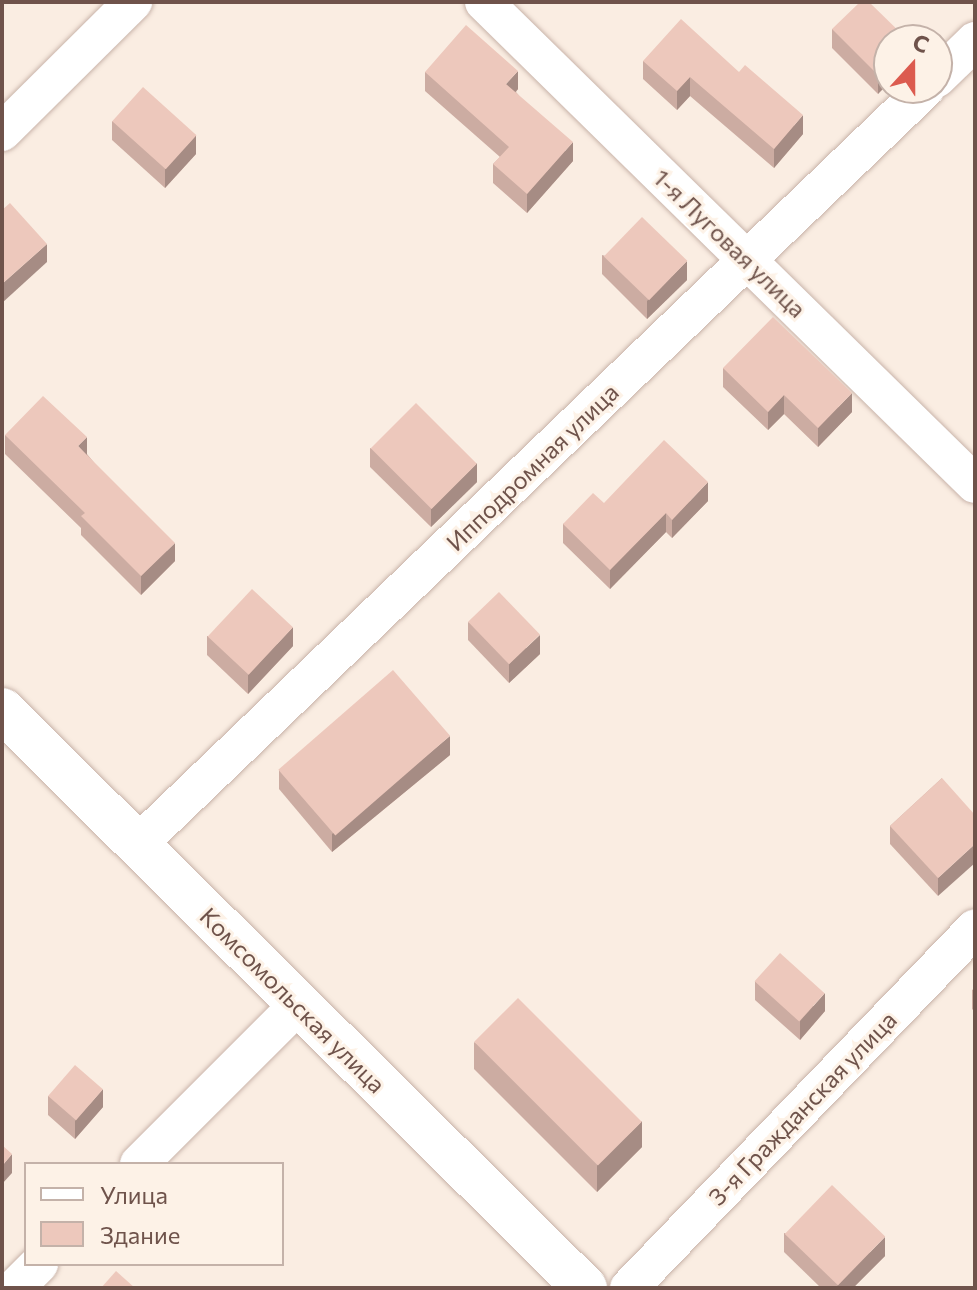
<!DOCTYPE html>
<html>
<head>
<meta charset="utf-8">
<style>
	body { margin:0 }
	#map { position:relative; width:977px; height:1290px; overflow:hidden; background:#faede2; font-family:Commissioner,sans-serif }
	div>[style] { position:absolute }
	.roads { filter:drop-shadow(0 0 2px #c9b4aa) drop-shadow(0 0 2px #c9b4aa) }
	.minor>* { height:38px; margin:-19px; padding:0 19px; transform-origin:19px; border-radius:19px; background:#fff }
	.secondary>* { height:44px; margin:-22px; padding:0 22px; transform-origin:22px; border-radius:22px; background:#fff }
	.wall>* { inset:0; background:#ccaca2 }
	.shaded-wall>* { inset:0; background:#a68c84 }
	.building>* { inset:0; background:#edc8bc; transform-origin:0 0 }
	span { translate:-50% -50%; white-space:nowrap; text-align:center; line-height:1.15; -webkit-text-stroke:6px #fdf2e7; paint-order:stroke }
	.street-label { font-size:24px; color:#6f534b }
	.frame { position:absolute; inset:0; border:4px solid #6f534b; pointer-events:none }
	.legend { position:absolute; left:24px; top:1162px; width:260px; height:104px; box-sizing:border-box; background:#fdf2e7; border:2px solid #c4b2a9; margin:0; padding:10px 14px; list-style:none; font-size:24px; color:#6f534b }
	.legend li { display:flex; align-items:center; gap:16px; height:40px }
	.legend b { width:40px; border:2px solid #c4b2a9 }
	.north { position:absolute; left:873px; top:24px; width:80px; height:80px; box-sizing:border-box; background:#fdf2e7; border:2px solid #c4b2a9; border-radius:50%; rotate:21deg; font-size:22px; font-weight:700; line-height:32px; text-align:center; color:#6f534b }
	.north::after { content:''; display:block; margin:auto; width:28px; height:36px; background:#dc5b4f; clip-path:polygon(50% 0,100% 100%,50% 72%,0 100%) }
</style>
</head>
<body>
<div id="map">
	<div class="roads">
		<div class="minor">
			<i style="left:484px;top:2px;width:688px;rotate:44.47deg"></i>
			<i style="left:937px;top:78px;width:53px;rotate:-44.2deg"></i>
			<i style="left:2px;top:132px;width:185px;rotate:-44.8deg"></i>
			<i style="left:137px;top:845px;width:1093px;rotate:-43.81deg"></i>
			<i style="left:139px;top:1164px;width:225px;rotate:-45deg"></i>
			<i style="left:15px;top:1288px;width:34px;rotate:-45deg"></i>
			<i style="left:629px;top:1288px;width:499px;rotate:-46.1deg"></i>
		</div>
		<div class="secondary">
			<i style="left:2px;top:710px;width:821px;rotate:44.75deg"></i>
		</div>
	</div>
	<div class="wall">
		<i style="clip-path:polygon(832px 29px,908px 40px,878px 94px,832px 48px)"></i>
		<i style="clip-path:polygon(643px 61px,739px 72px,803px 134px,774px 168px,690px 96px,677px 110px,643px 79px)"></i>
		<i style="clip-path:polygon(425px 72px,518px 89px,516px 92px,573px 161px,527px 213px,493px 183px,493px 164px,500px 157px,425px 91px)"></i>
		<i style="clip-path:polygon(112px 121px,196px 154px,165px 188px,112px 140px)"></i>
		<i style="clip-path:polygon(602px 255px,687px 280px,647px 319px,602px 274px)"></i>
		<i style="clip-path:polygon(723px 368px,852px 412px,818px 447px,784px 414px,768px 430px,723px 387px)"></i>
		<i style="clip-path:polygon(5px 435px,87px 454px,175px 561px,141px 595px,81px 535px,81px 528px,5px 454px)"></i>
		<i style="clip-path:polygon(370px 448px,477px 482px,431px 527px,370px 467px)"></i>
		<i style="clip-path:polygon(708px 501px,672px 538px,666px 532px,610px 589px,563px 543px,563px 524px,604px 503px)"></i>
		<i style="clip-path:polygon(468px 622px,540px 654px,509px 683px,468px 640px)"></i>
		<i style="clip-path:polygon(207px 636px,293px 646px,248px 694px,207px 655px)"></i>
		<i style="clip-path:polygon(450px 755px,332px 852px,279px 789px,279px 770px)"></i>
		<i style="clip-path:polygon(942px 778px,938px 896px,890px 844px,890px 826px)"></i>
		<i style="clip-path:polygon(755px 981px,825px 1011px,800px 1040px,755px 1000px)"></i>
		<i style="clip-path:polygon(975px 988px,975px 1012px,972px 1009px,972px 990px)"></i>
		<i style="clip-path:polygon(474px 1042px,642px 1147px,597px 1192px,474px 1069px)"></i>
		<i style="clip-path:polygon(48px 1096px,103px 1107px,75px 1139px,48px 1115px)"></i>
		<i style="clip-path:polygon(784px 1233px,885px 1256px,853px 1288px,821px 1288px,784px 1252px)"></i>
	</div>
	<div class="shaded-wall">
		<i style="clip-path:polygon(889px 64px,889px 83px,878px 94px,878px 75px)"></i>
		<i style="clip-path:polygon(518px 71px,518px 89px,506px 102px,506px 84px)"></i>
		<i style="clip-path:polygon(690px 77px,690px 96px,677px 110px,677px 91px)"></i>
		<i style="clip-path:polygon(803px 115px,803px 134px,774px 168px,774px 149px)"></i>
		<i style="clip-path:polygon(196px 135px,196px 154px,165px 188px,165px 169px)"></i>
		<i style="clip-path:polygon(573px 142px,573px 161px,527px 213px,527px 194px)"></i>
		<i style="clip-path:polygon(47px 244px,47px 262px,2px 303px,2px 284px)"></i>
		<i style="clip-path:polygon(687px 261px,687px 280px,647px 319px,647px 301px)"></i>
		<i style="clip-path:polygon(852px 393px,852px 412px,818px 447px,818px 428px)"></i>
		<i style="clip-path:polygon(784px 395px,784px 414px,768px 430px,768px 412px)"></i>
		<i style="clip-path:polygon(87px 437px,87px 456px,78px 446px)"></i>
		<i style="clip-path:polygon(477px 463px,477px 482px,431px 527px,431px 509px)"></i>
		<i style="clip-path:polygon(708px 482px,708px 501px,672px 538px,672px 520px)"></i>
		<i style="clip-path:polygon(666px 513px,666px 532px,610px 589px,610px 570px)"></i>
		<i style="clip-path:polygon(175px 543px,175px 561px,141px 595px,141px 576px)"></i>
		<i style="clip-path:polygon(293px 627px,293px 646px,248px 694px,248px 675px)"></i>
		<i style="clip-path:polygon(540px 635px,540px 654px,509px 683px,509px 664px)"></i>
		<i style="clip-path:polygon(450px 736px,450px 755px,332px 852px,332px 834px)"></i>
		<i style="clip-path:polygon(975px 844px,975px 863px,938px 896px,938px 878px)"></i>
		<i style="clip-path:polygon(825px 993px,825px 1011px,800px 1040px,800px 1021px)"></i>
		<i style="clip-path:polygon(103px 1089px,103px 1107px,75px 1139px,75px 1121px)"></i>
		<i style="clip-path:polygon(642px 1121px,642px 1147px,597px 1192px,597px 1165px)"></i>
		<i style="clip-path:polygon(12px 1154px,12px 1173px,2px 1184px,2px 1166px)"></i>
		<i style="clip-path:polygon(885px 1237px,885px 1256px,853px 1288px,837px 1288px,837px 1286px)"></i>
	</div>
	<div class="building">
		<i style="clip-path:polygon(860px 2px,869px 2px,908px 40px,889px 40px,889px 64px,878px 75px,832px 29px)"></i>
		<i style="clip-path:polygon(681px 19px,739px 72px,745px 65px,803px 115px,774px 149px,690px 77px,677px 91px,643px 61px)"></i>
		<i style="clip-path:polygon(466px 25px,518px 71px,506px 84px,573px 142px,527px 194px,493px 164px,509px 147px,425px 72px)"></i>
		<i style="left:143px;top:87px;width:72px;height:46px;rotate:42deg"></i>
		<i style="clip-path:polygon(10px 203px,47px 244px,2px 284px,2px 210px)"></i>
		<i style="left:642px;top:217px;width:63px;height:55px;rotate:44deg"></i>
		<i style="clip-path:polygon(773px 317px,852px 393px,818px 428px,784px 395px,768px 412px,723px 368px)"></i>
		<i style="clip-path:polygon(43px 396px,87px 437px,78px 446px,175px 543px,141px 576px,81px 516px,85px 513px,5px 435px)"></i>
		<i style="left:416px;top:403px;width:86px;height:64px;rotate:45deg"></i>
		<i style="clip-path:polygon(664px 440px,708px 482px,672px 520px,666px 513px,610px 570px,563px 524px,593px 493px,604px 503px)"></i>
		<i style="left:252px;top:589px;width:56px;height:65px;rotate:43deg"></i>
		<i style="left:499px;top:592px;width:59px;height:43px;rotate:46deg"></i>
		<i style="left:393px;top:670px;width:87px;height:152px;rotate:49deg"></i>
		<i style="clip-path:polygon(942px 778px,975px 815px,975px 844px,938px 878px,890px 826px)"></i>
		<i style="left:780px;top:953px;width:60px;height:38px;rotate:42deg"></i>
		<i style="left:518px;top:998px;width:175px;height:62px;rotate:45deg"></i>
		<i style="left:75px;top:1065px;width:37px;height:41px;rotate:41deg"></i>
		<i style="clip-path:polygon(2px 1145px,12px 1154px,2px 1166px)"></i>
		<i style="left:832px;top:1185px;width:74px;height:68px;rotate:44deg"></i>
		<i style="clip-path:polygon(116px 1271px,135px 1288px,101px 1288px)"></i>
	</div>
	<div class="street-label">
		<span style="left:730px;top:243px;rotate:44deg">1-я Луговая улица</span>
		<span style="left:532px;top:467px;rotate:-44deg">Ипподромная улица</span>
		<span style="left:293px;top:1000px;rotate:45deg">Комсомольская улица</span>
		<span style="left:802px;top:1108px;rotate:-46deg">3-я Гражданская улица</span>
	</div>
	<div class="frame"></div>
	<ul class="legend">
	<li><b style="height:10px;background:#fff"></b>Улица</li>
	<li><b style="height:22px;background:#edc8bc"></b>Здание</li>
	</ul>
	<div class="north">С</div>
</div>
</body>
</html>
